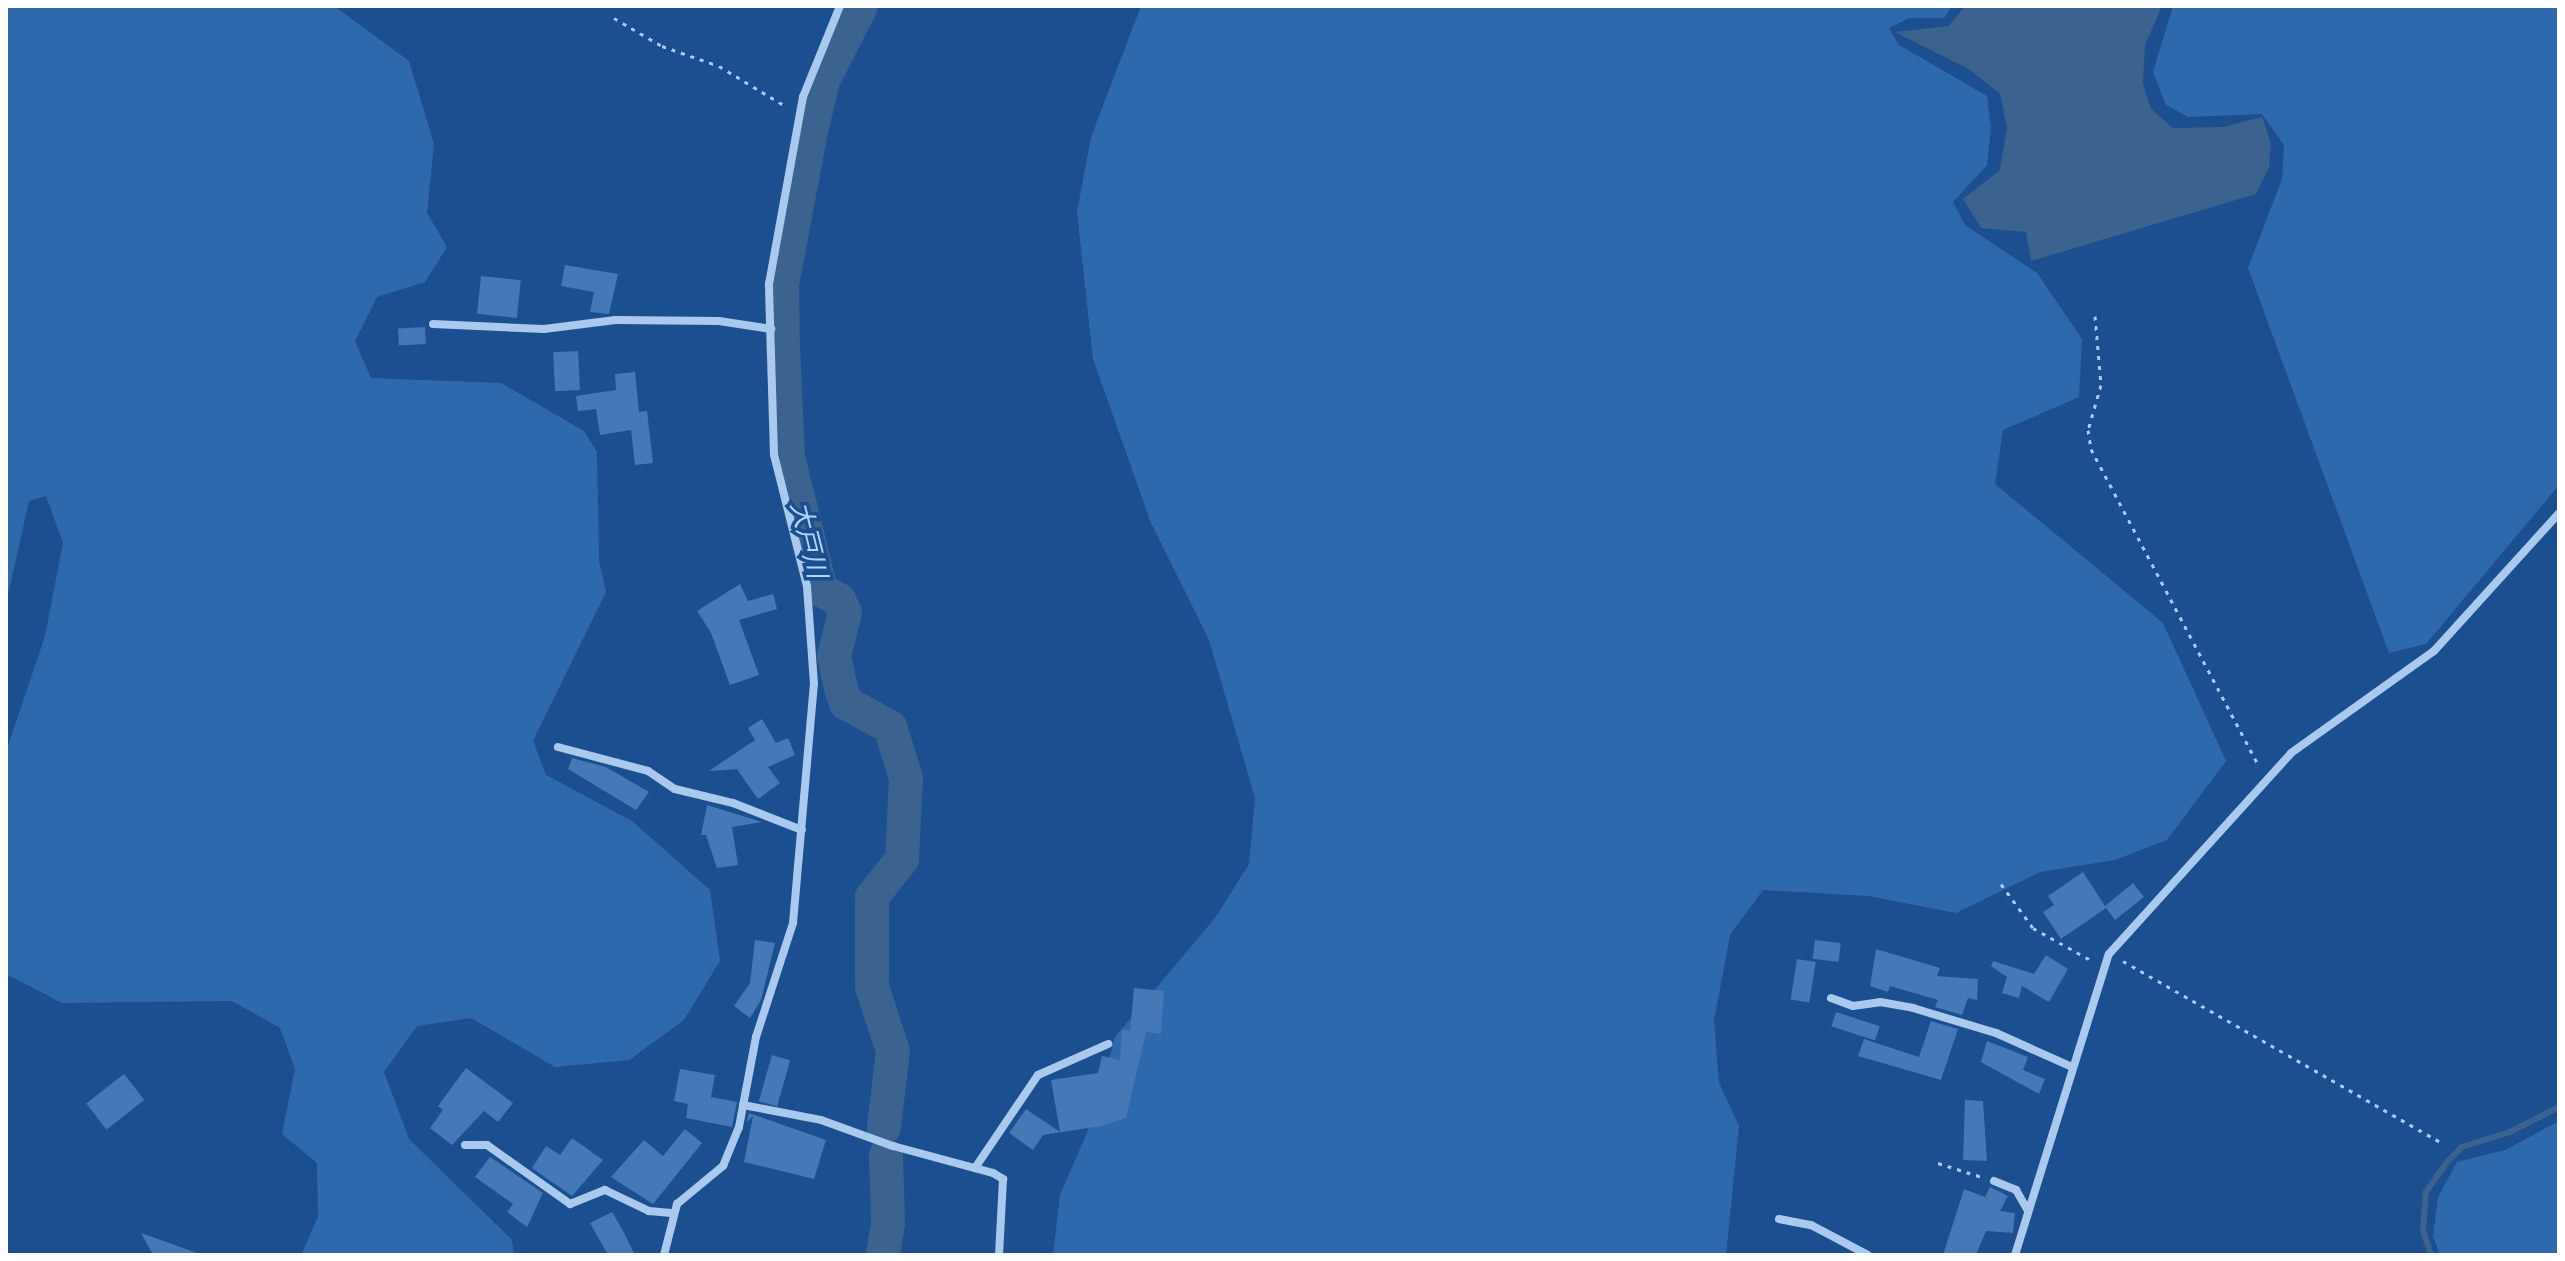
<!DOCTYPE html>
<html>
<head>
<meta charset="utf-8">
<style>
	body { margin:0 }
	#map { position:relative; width:2565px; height:1261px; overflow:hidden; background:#1b4f8f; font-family:Figtree,"Noto Sans JP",sans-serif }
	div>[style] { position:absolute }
	.green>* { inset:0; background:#2e69ad }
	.water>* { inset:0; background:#3c6290 }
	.stream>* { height:6px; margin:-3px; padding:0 3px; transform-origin:3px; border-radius:3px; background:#3c6290 }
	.river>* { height:34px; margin:-17px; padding:0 17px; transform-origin:17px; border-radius:17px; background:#3c6290 }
	.building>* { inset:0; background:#4478b7; transform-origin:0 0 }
	.path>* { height:3px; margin-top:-1.5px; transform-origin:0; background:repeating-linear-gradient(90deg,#a9c9ee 0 4px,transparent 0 10px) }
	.street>* { height:8px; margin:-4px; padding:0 4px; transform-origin:4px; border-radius:4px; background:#a9c9ee }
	span { translate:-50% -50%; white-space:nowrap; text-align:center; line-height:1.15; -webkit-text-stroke:7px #1b4f8f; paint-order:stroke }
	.water-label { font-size:26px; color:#b5d3f5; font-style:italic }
	.frame { position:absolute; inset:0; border:8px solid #fff; pointer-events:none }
</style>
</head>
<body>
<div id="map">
	<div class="green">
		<i style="clip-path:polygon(6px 6px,334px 6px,409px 61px,434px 144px,427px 213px,447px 247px,425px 282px,377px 297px,355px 341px,371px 378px,501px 383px,584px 431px,597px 452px,599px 560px,606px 592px,533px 741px,546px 775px,632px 821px,710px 890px,720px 961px,684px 1020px,629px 1060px,555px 1067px,471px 1018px,417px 1026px,384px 1072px,409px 1139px,512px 1240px,514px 1255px,301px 1255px,318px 1217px,317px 1163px,282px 1134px,295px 1069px,280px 1028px,232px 1001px,62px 1003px,6px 974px,6px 752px,45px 636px,63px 543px,46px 496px,29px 501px,6px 603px)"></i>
		<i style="clip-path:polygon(1141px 6px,1952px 6px,1944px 18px,1909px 18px,1889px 28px,1899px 45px,1987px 96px,1991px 127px,1987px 165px,1953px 202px,1965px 225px,2037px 273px,2082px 339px,2079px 397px,2003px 430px,1995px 484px,2163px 623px,2226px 761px,2167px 840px,2115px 860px,2040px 872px,1956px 913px,1868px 896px,1763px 890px,1730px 935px,1714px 1021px,1719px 1083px,1739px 1126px,1726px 1255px,1053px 1255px,1060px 1195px,1095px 1114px,1115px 1037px,1215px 918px,1249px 864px,1255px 798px,1209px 640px,1151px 523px,1093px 359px,1077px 212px,1091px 137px)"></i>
		<i style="clip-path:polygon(2173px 6px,2559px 6px,2559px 485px,2426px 644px,2389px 653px,2248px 268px,2282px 179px,2284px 145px,2262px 114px,2188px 117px,2166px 105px,2153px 72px)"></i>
		<i style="clip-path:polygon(2559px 1121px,2559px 1255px,2440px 1255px,2433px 1236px,2438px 1197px,2457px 1162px,2505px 1150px)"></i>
	</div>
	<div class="water">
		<i style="clip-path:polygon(1965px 6px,2162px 6px,2145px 45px,2143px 84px,2151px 109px,2173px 128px,2223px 127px,2262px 117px,2271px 143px,2269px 167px,2256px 194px,2031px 261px,2026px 232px,1981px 228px,1963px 199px,2000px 170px,2007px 128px,2000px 94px,1969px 69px,1895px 32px,1949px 26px)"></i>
	</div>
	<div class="stream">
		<i style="left:2431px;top:1255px;width:25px;rotate:-108deg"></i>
		<i style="left:2423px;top:1231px;width:39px;rotate:-86deg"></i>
		<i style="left:2426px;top:1192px;width:38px;rotate:-55deg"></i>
		<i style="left:2448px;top:1161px;width:20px;rotate:-45deg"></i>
		<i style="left:2462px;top:1147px;width:50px;rotate:-17.4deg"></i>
		<i style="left:2510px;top:1132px;width:55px;rotate:-27deg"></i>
	</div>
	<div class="river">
		<i style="left:861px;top:6px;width:84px;rotate:116.9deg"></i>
		<i style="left:823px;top:81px;width:51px;rotate:103.5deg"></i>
		<i style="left:811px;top:131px;width:156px;rotate:100.7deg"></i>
		<i style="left:782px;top:284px;width:62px;rotate:89.1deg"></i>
		<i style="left:783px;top:346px;width:111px;rotate:87.4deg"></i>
		<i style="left:788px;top:457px;width:137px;rotate:76.1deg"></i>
		<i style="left:821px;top:590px;width:21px;rotate:29deg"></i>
		<i style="left:839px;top:600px;width:14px;rotate:65deg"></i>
		<i style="left:845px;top:613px;width:44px;rotate:104.3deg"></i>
		<i style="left:834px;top:656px;width:33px;rotate:78deg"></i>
		<i style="left:841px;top:688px;width:16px;rotate:72deg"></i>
		<i style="left:846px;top:703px;width:50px;rotate:28.6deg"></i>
		<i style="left:890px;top:727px;width:53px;rotate:72.6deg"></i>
		<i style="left:906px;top:778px;width:81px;rotate:92.8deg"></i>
		<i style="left:902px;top:859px;width:48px;rotate:128.3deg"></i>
		<i style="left:872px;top:897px;width:90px;rotate:90deg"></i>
		<i style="left:872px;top:987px;width:67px;rotate:71.8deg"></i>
		<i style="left:893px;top:1051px;width:77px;rotate:96.8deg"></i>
		<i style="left:883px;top:1255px;width:32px;rotate:-81deg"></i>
		<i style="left:888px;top:1223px;width:68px;rotate:-91.7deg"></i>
	</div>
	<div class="building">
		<i style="clip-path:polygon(565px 265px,618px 274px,609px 314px,590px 312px,594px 292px,561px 286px)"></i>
		<i style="left:481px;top:276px;width:40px;height:38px;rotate:6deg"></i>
		<i style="left:425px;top:327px;width:17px;height:27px;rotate:87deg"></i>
		<i style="left:578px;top:351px;width:39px;height:25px;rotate:87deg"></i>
		<i style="clip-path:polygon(635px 372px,639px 412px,647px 411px,653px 463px,635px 465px,631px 430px,600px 435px,596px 409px,578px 411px,576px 396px,616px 390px,615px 374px)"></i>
		<i style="clip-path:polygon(740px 584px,748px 601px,773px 594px,777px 609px,739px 620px,759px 675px,730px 685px,711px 633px,697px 611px)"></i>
		<i style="clip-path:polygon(762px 719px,776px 743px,788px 738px,795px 755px,768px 767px,780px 783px,758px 799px,737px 769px,709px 771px,755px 740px,748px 728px)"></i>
		<i style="clip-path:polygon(572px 758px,606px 767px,649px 792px,636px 810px,568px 769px)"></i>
		<i style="clip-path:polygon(707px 805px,762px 822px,732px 827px,738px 865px,717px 868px,706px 835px,701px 835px)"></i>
		<i style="clip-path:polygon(2083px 872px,2105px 906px,2133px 883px,2144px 897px,2115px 920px,2106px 908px,2061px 939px,2043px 912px,2054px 905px,2048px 896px)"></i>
		<i style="clip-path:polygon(755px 940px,775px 943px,761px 1000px,750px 1018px,734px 1006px,750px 983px)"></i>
		<i style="left:1815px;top:940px;width:26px;height:19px;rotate:7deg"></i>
		<i style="clip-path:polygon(1876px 949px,1940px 968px,1937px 976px,1978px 979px,1977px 1000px,1968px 998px,1962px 1015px,1935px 1007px,1938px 1000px,1890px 986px,1888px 992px,1870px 986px)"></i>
		<i style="clip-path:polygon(2046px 955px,2068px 969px,2049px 1002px,2022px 986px,2019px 998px,2002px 993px,2007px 977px,1991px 966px,1993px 961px,2034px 974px)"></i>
		<i style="left:1797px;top:959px;width:19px;height:41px;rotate:9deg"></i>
		<i style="clip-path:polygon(1134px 988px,1164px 991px,1161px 1034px,1146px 1032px,1126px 1118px,1101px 1126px,1043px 1135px,1033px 1150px,1009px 1133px,1026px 1109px,1060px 1132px,1051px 1080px,1098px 1073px,1102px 1056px,1120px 1060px,1122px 1030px,1130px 1031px)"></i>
		<i style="left:1836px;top:1012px;width:46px;height:15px;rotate:18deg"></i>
		<i style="clip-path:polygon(1931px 1021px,1958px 1029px,1941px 1080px,1858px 1056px,1864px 1039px,1919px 1057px)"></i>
		<i style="clip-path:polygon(1987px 1041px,2028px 1057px,2023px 1070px,2045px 1079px,2039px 1094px,1981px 1062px)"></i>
		<i style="left:772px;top:1055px;width:19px;height:48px;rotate:16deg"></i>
		<i style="clip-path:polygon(466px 1068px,513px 1103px,498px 1122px,484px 1111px,452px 1145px,430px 1128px,443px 1110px,438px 1106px)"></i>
		<i style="clip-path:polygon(680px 1069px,715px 1075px,711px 1097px,737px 1102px,732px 1127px,686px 1118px,688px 1104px,674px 1101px)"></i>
		<i style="left:124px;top:1074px;width:33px;height:48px;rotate:52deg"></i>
		<i style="clip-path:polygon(1965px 1100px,1983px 1101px,1987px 1161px,1963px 1160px)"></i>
		<i style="clip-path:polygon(749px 1113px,826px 1140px,814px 1179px,744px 1162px,753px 1116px,747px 1122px)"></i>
		<i style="clip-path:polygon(685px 1129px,702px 1143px,653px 1204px,611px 1177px,644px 1140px,663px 1156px)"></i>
		<i style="clip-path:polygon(572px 1138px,603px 1160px,572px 1196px,532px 1168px,546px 1146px,560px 1155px)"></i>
		<i style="clip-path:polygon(490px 1157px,543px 1193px,527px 1227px,507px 1212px,513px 1204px,475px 1177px)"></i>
		<i style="clip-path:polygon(1990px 1187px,2008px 1196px,2000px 1211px,2015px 1213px,2013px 1233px,1986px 1231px,1976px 1255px,1943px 1255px,1964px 1189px,1985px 1197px)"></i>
		<i style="clip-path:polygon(612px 1212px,621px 1227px,635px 1255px,608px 1255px,590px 1223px)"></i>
		<i style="clip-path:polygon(141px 1233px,197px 1253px,197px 1255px,153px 1255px)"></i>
	</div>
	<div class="path">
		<i style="left:614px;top:18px;width:56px;rotate:30.3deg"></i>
		<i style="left:662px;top:46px;width:60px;rotate:19.3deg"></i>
		<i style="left:719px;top:66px;width:79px;rotate:31.1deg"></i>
		<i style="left:2095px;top:316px;width:69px;rotate:85deg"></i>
		<i style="left:2101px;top:385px;width:47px;rotate:106.1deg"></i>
		<i style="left:2088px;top:430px;width:19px;rotate:81deg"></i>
		<i style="left:2091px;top:449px;width:359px;rotate:62.1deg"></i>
		<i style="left:2001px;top:884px;width:54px;rotate:54deg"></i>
		<i style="left:2033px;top:928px;width:70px;rotate:29.1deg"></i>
		<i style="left:2123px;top:961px;width:367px;rotate:29.7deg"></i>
		<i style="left:1938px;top:1163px;width:46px;rotate:17.7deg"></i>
	</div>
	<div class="street">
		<i style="left:433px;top:324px;width:111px;rotate:2.6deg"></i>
		<i style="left:544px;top:329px;width:72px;rotate:-7.2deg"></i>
		<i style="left:615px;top:320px;width:104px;rotate:0.6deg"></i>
		<i style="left:719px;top:321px;width:53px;rotate:8.7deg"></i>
		<i style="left:558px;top:747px;width:93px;rotate:14.9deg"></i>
		<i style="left:648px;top:771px;width:32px;rotate:34deg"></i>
		<i style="left:675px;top:789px;width:60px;rotate:13.6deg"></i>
		<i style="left:733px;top:803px;width:74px;rotate:21.4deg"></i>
		<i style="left:1831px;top:998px;width:23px;rotate:20deg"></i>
		<i style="left:1853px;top:1006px;width:27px;rotate:-8deg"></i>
		<i style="left:1880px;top:1002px;width:34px;rotate:10deg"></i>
		<i style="left:1913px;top:1008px;width:87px;rotate:16.8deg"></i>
		<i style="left:1996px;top:1033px;width:83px;rotate:24.1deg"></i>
		<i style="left:743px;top:1105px;width:79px;rotate:10.9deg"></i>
		<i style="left:821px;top:1120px;width:77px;rotate:19.9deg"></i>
		<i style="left:893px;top:1146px;width:104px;rotate:15.1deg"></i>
		<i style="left:993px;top:1173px;width:12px;rotate:31deg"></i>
		<i style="left:1003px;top:1179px;width:76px;rotate:93deg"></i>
		<i style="left:465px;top:1145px;width:22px"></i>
		<i style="left:487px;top:1145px;width:102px;rotate:35.4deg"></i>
		<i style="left:570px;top:1204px;width:38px;rotate:-22deg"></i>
		<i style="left:605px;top:1190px;width:49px;rotate:25.5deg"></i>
		<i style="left:649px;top:1211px;width:25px;rotate:5deg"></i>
		<i style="left:975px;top:1168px;width:112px;rotate:-55.9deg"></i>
		<i style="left:1038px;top:1075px;width:77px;rotate:-23.9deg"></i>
		<i style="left:1994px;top:1181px;width:24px;rotate:22deg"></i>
		<i style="left:2016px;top:1190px;width:24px;rotate:60deg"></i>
		<i style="left:1779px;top:1219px;width:33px;rotate:11deg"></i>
		<i style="left:1811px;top:1225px;width:64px;rotate:27.8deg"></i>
		<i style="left:664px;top:1255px;width:53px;rotate:-75.7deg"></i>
		<i style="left:677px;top:1204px;width:60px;rotate:-39.6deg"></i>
		<i style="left:723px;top:1166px;width:42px;rotate:-67.7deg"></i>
		<i style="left:739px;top:1127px;width:92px;rotate:-79.3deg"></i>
		<i style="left:756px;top:1037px;width:120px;rotate:-72deg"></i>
		<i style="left:793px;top:923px;width:240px;rotate:-85deg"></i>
		<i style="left:814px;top:684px;width:98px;rotate:-94.1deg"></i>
		<i style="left:807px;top:586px;width:135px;rotate:-104.1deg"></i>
		<i style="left:774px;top:455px;width:171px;rotate:-91.7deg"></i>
		<i style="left:769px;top:284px;width:190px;rotate:-79.7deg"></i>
		<i style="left:803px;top:97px;width:98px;rotate:-67.9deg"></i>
		<i style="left:2015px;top:1255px;width:315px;rotate:-72.7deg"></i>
		<i style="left:2109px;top:954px;width:271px;rotate:-47.8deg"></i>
		<i style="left:2291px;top:753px;width:176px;rotate:-35.5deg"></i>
		<i style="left:2434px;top:651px;width:186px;rotate:-47.8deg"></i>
	</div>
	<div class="water-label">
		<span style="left:808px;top:540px;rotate:76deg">大戸川</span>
	</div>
	<div class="frame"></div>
</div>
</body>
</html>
